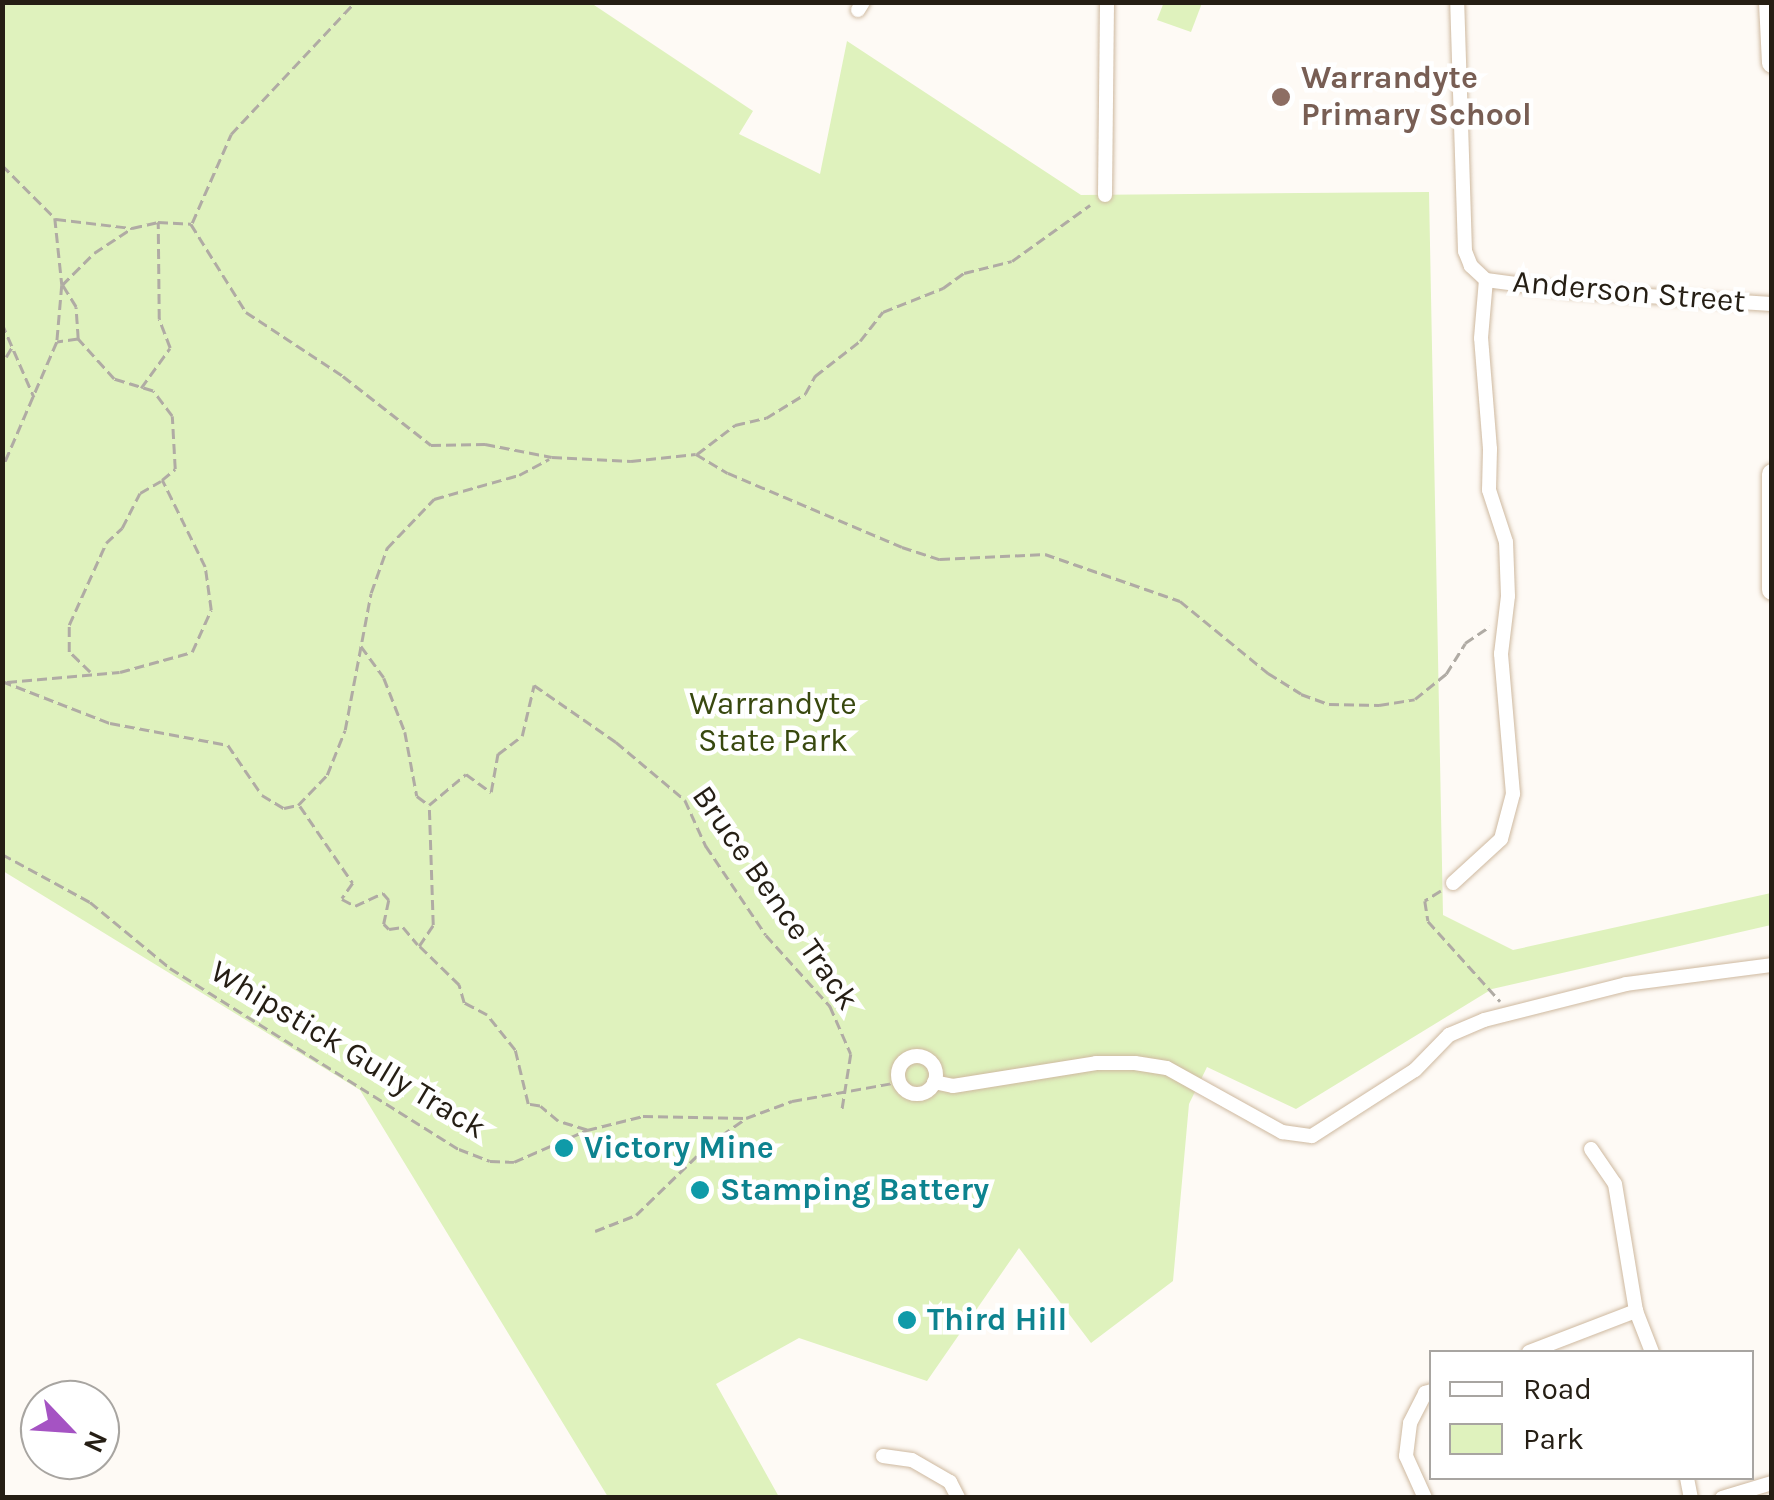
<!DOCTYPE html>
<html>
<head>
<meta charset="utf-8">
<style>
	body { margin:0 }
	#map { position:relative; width:1774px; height:1500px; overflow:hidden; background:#fefaf5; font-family:Karla,sans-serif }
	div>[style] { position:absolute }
	.green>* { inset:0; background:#dff2bd }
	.path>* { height:2.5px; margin-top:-1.25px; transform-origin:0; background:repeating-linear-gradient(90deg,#b0aba4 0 10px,transparent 0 15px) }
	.roads { filter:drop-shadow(0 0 2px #ceb9a0) drop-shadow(0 0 2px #ceb9a0) }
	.minor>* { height:14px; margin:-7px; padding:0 7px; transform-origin:7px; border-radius:7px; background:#fff }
	.minor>.ring { margin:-7px; padding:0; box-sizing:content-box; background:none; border:14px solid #fff; border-radius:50% }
	.primary>* { height:20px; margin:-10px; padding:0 10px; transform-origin:10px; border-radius:10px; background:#fff }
	.dots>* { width:28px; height:28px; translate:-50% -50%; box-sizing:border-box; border:5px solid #fff; border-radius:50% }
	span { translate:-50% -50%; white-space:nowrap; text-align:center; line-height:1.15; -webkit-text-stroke:9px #fff; paint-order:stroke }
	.education-label { font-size:32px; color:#785e54; font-weight:700 }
	.left { translate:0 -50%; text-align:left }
	.street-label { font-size:32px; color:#251e14 }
	.park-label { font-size:32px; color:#38480e }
	.culture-label { font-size:32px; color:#0d838f; font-weight:700 }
	.frame { position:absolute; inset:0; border:5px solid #251e14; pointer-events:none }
	.legend { position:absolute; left:1429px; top:1350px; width:325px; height:130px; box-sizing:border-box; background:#fff; border:2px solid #a8a5a1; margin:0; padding:12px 18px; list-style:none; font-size:30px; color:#251e14 }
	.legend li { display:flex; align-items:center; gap:20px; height:50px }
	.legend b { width:50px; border:2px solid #a8a5a1 }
	.north { position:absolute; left:20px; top:1380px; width:100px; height:100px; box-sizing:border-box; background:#fff; border:2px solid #a8a5a1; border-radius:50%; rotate:115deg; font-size:28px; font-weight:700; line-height:40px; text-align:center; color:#251e14 }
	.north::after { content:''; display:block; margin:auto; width:35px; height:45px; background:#a553c3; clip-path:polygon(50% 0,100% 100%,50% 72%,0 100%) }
</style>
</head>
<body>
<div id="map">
	<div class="green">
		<i style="clip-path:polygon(1164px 2px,1202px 3px,1191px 32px,1157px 20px)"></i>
		<i style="clip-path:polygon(2px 3px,591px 3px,753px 111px,739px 134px,820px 174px,847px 41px,1081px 195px,1429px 192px,1443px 915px,1513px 950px,1771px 893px,1771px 925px,1492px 989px,1296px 1109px,1207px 1067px,1189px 1104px,1173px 1281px,1091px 1343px,1019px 1248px,927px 1381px,799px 1338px,716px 1384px,779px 1497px,608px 1497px,360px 1090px,3px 871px)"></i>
	</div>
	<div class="path">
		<i style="left:2px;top:165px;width:75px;rotate:45deg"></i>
		<i style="left:55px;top:218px;width:67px;rotate:84deg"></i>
		<i style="left:62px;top:285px;width:57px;rotate:95deg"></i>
		<i style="left:57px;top:342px;width:138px;rotate:113.4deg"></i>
		<i style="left:56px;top:219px;width:77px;rotate:6.8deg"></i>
		<i style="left:132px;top:228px;width:27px;rotate:-13deg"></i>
		<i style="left:158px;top:222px;width:33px;rotate:3deg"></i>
		<i style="left:192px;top:223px;width:97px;rotate:-66.3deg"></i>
		<i style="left:231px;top:134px;width:181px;rotate:-46.8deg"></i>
		<i style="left:191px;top:224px;width:104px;rotate:58deg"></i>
		<i style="left:246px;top:312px;width:116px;rotate:33.4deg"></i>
		<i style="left:343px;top:376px;width:112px;rotate:38.1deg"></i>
		<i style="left:431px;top:445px;width:54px;rotate:-1.1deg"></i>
		<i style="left:485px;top:444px;width:68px;rotate:11deg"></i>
		<i style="left:552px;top:457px;width:79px;rotate:2.9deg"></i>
		<i style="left:631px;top:461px;width:65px;rotate:-6.1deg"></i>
		<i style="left:696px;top:454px;width:37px;rotate:31deg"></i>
		<i style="left:728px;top:473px;width:189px;rotate:23deg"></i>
		<i style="left:902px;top:547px;width:40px;rotate:18deg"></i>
		<i style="left:940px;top:559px;width:105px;rotate:-2.7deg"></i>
		<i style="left:1045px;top:554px;width:143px;rotate:19.2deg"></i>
		<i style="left:1180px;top:601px;width:114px;rotate:39.3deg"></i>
		<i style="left:1268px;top:673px;width:39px;rotate:32deg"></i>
		<i style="left:1301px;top:694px;width:30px;rotate:20deg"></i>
		<i style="left:1329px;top:704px;width:50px;rotate:1.1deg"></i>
		<i style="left:1379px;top:705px;width:36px;rotate:-9deg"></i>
		<i style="left:1415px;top:699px;width:40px;rotate:-39deg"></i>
		<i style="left:1446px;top:674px;width:36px;rotate:-58deg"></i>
		<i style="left:1465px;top:643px;width:30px;rotate:-34deg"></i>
		<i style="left:2px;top:323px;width:81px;rotate:66.6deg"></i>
		<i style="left:78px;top:339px;width:32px;rotate:-94deg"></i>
		<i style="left:76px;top:307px;width:26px;rotate:-122deg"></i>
		<i style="left:62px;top:285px;width:45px;rotate:-45deg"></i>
		<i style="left:94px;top:253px;width:45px;rotate:-33.3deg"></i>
		<i style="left:6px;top:357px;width:12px;rotate:-59deg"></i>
		<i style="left:141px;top:388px;width:49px;rotate:-54.1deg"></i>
		<i style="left:170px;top:348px;width:31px;rotate:-111deg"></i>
		<i style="left:159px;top:319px;width:97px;rotate:-90.6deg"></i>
		<i style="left:697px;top:454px;width:48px;rotate:-37.3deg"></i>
		<i style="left:735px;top:425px;width:32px;rotate:-13deg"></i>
		<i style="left:766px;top:418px;width:46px;rotate:-31.6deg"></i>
		<i style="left:805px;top:394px;width:21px;rotate:-61deg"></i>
		<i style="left:815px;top:376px;width:57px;rotate:-37.9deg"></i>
		<i style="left:860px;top:341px;width:37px;rotate:-52deg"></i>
		<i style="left:883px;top:312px;width:65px;rotate:-21.8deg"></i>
		<i style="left:943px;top:288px;width:26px;rotate:-36deg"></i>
		<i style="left:964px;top:273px;width:49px;rotate:-14deg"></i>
		<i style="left:1012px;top:261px;width:96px;rotate:-35.7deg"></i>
		<i style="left:361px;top:646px;width:39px;rotate:54deg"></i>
		<i style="left:384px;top:678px;width:58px;rotate:68.7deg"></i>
		<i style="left:405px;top:732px;width:65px;rotate:79.4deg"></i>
		<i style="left:417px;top:796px;width:15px;rotate:37deg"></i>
		<i style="left:90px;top:672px;width:29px;rotate:-136deg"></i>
		<i style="left:69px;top:652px;width:27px;rotate:-90deg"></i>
		<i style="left:69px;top:625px;width:90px;rotate:-65.7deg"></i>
		<i style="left:106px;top:543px;width:22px;rotate:-43deg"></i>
		<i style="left:122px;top:528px;width:39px;rotate:-63deg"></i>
		<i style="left:140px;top:493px;width:24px;rotate:-30deg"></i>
		<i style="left:2px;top:681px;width:116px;rotate:21.3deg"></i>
		<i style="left:110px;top:723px;width:120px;rotate:10.6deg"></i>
		<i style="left:228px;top:745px;width:60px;rotate:55.8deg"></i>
		<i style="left:262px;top:795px;width:26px;rotate:31deg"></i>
		<i style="left:284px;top:808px;width:14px;rotate:-12deg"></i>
		<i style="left:298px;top:805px;width:42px;rotate:-46deg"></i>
		<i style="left:327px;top:775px;width:48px;rotate:-68.2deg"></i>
		<i style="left:345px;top:730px;width:139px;rotate:-79.3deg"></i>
		<i style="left:371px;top:593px;width:48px;rotate:-70.4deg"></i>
		<i style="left:387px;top:548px;width:68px;rotate:-46.2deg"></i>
		<i style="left:434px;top:499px;width:88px;rotate:-15.8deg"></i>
		<i style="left:519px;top:475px;width:34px;rotate:-28deg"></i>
		<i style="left:7px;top:682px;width:113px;rotate:-5.1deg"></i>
		<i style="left:120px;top:672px;width:75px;rotate:-15.5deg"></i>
		<i style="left:192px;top:652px;width:46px;rotate:-65.7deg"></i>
		<i style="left:211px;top:610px;width:43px;rotate:-97.9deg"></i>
		<i style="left:205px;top:567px;width:97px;rotate:-116.3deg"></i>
		<i style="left:162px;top:480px;width:17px;rotate:-40deg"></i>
		<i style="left:175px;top:469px;width:53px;rotate:-93.2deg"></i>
		<i style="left:172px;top:416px;width:31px;rotate:-127deg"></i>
		<i style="left:153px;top:391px;width:41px;rotate:-162.9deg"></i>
		<i style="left:114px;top:379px;width:54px;rotate:-132deg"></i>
		<i style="left:78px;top:339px;width:21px;rotate:172deg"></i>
		<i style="left:300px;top:806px;width:93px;rotate:55.5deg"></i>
		<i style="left:353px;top:883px;width:19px;rotate:125deg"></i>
		<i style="left:342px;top:899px;width:15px;rotate:28deg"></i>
		<i style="left:355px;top:906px;width:31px;rotate:-25deg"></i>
		<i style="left:383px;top:893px;width:9px;rotate:49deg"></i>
		<i style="left:389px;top:900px;width:25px;rotate:102deg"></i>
		<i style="left:384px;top:924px;width:7px;rotate:45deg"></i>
		<i style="left:389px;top:929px;width:14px;rotate:-8deg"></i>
		<i style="left:403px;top:927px;width:23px;rotate:50deg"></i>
		<i style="left:2px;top:854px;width:100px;rotate:28.6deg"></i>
		<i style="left:90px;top:902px;width:104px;rotate:39.5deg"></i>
		<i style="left:170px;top:968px;width:341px;rotate:32.1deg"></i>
		<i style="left:459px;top:1149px;width:33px;rotate:21deg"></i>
		<i style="left:490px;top:1161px;width:24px;rotate:2deg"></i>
		<i style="left:514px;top:1162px;width:80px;rotate:-23.7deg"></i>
		<i style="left:587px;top:1130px;width:58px;rotate:-14deg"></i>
		<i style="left:643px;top:1116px;width:103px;rotate:1.1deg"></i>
		<i style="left:746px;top:1118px;width:49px;rotate:-20.3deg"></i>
		<i style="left:792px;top:1101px;width:109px;rotate:-10.1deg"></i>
		<i style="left:1441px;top:891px;width:19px;rotate:148deg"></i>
		<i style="left:1425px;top:901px;width:20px;rotate:81deg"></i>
		<i style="left:1428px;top:921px;width:108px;rotate:48deg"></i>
		<i style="left:587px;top:1130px;width:30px;rotate:-163deg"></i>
		<i style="left:558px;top:1121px;width:23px;rotate:-140deg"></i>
		<i style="left:540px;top:1106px;width:12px;rotate:-171deg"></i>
		<i style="left:528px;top:1104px;width:56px;rotate:-103.5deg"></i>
		<i style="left:515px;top:1050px;width:45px;rotate:-128.7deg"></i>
		<i style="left:487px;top:1015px;width:26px;rotate:-152deg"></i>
		<i style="left:464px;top:1003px;width:19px;rotate:-106deg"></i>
		<i style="left:459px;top:985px;width:56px;rotate:-135.7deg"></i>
		<i style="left:419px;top:946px;width:25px;rotate:-56deg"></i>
		<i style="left:433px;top:925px;width:120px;rotate:-91.9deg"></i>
		<i style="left:429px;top:805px;width:48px;rotate:-40deg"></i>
		<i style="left:466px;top:774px;width:31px;rotate:36deg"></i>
		<i style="left:491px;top:792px;width:39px;rotate:-80deg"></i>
		<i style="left:498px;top:754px;width:30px;rotate:-37deg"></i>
		<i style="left:522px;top:736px;width:52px;rotate:-76.8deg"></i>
		<i style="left:534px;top:685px;width:100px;rotate:34.8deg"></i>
		<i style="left:616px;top:742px;width:90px;rotate:40deg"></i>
		<i style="left:685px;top:800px;width:51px;rotate:65.5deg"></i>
		<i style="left:706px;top:846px;width:107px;rotate:56deg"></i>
		<i style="left:766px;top:935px;width:96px;rotate:48deg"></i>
		<i style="left:830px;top:1006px;width:52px;rotate:66.4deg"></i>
		<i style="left:851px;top:1054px;width:58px;rotate:99deg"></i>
		<i style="left:595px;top:1231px;width:44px;rotate:-21.3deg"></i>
		<i style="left:636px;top:1215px;width:102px;rotate:-44.2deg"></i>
		<i style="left:709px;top:1144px;width:44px;rotate:-34.8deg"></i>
	</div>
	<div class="roads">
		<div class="minor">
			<i style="left:858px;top:10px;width:9px;rotate:-58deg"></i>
			<i style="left:1105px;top:195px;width:193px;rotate:-89.4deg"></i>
			<i style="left:1486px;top:280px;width:85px;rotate:7.5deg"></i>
			<i style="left:1570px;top:291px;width:202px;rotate:3.7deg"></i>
			<i style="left:1453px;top:883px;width:65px;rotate:-42.5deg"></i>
			<i style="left:1501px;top:839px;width:47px;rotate:-75.1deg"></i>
			<i style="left:1513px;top:794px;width:141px;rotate:-94.9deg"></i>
			<i style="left:1501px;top:654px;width:58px;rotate:-83.1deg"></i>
			<i style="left:1508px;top:596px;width:54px;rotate:-92.1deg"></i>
			<i style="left:1506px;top:542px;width:55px;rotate:-108.1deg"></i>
			<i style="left:1489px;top:490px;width:41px;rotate:-88.6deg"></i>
			<i style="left:1490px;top:449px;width:111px;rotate:-94.6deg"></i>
			<i style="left:1481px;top:338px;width:58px;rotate:-85.1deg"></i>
			<i style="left:1486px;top:280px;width:21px;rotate:-137deg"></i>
			<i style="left:1471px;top:266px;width:16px;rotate:-112deg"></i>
			<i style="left:1465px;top:251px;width:249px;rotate:-91.8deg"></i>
			<i class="ring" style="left:898px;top:1056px;width:24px;height:24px"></i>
			<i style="left:934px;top:1082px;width:19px;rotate:12deg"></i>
			<i style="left:953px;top:1086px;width:145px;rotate:-9.1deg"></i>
			<i style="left:1096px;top:1063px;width:39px"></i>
			<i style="left:1135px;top:1063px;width:32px;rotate:9deg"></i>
			<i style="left:1167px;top:1068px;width:132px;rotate:29.1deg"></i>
			<i style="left:1282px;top:1132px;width:30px;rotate:8deg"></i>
			<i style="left:1312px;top:1136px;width:122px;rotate:-32.7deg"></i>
			<i style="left:1415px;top:1070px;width:49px;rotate:-45.8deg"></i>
			<i style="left:1449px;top:1035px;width:38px;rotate:-23deg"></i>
			<i style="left:1484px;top:1020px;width:146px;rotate:-14.2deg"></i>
			<i style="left:1626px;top:984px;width:147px;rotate:-7.4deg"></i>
			<i style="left:1591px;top:1149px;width:42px;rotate:55.6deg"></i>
			<i style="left:1615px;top:1184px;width:129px;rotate:80.6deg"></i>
			<i style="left:1636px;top:1311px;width:44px;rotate:68.7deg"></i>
			<i style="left:1529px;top:1352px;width:115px;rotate:-21deg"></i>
			<i style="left:883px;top:1456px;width:29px;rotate:8deg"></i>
			<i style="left:912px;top:1460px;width:44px;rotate:30.1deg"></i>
			<i style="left:950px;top:1482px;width:18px;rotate:63deg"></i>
			<i style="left:1687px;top:1478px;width:20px;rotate:79deg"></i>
			<i style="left:1425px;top:1498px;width:46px;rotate:-114.3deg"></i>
			<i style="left:1406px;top:1456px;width:33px;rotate:-83deg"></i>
			<i style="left:1410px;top:1423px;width:34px;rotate:-63deg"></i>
			<i style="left:1425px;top:1393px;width:7px;rotate:-16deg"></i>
			<i style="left:1722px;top:1498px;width:52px;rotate:-16.7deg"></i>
		</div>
		<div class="primary">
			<i style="left:1769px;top:2px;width:61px;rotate:87.2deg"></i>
			<i style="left:1772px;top:474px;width:116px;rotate:90deg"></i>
		</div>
	</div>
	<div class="dots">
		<i style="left:1281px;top:97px;background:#8d6e63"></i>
		<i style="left:564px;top:1148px;background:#0f9aa8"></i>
		<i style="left:700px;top:1190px;background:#0f9aa8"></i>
		<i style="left:907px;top:1320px;background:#0f9aa8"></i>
	</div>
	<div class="education-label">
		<span class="left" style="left:1301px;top:97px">Warrandyte<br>Primary School</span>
	</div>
	<div class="street-label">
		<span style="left:1629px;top:292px;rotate:5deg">Anderson Street</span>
		<span style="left:775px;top:898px;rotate:55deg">Bruce Bence Track</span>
		<span style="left:348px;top:1050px;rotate:31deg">Whipstick Gully Track</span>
	</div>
	<div class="park-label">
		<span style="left:773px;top:723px">Warrandyte<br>State Park</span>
	</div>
	<div class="culture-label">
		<span class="left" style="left:584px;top:1148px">Victory Mine</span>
		<span class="left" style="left:720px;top:1190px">Stamping Battery</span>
		<span class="left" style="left:927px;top:1320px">Third Hill</span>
	</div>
	<div class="frame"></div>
	<ul class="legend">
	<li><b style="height:12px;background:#fff"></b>Road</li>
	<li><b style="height:28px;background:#dff2bd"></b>Park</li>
	</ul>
	<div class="north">N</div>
</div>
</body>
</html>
